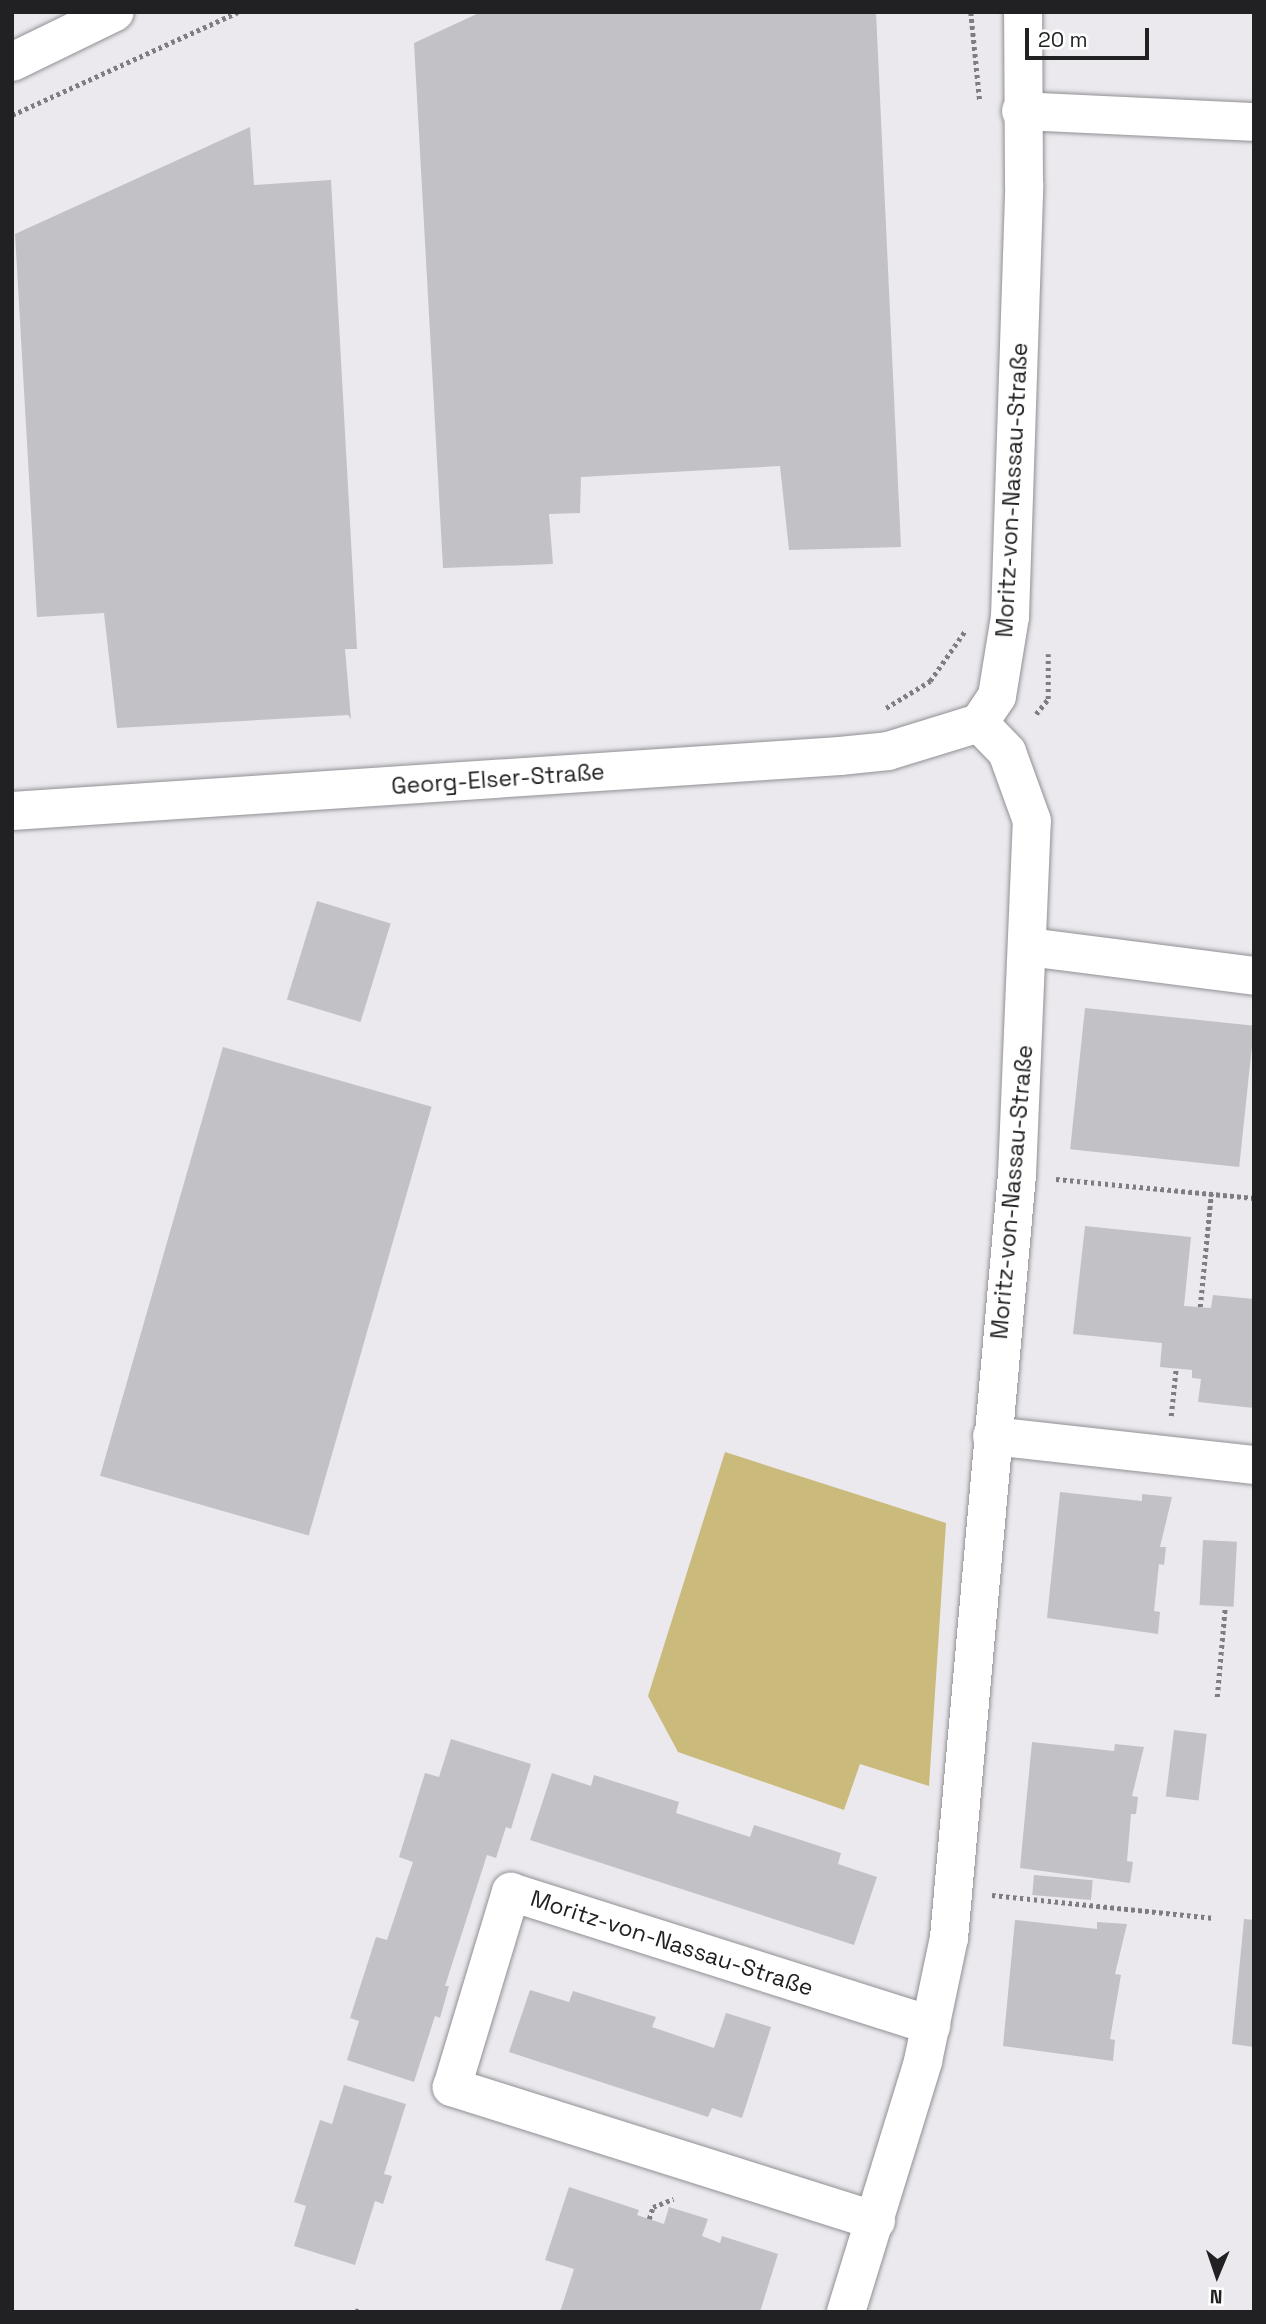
<!DOCTYPE html>
<html>
<head>
<meta charset="utf-8">
<style>
	body { margin:0 }
	#map { position:relative; width:1266px; height:2324px; overflow:hidden; background:#ebe9ee; font-family:"Space Grotesk",sans-serif }
	div>[style] { position:absolute }
	.green>* { inset:0; background:#caba7b }
	.building>* { inset:0; background:#c2c1c5; transform-origin:0 0 }
	.path>* { height:4.5px; margin-top:-2.25px; transform-origin:0; background:repeating-linear-gradient(90deg,#7f7d81 0 3.5px,transparent 0 7px) }
	.roads { filter:drop-shadow(0 0 2px #919094) drop-shadow(0 0 2px #919094) }
	.minor>* { height:38px; margin:-19px; padding:0 19px; transform-origin:19px; border-radius:19px; background:#fff }
	.major>* { height:38px; margin:-19px; padding:0 19px; transform-origin:19px; border-radius:19px; background:#fff }
	span { translate:-50% -50%; white-space:nowrap; text-align:center; line-height:1.15; -webkit-text-stroke:7px #fff; paint-order:stroke }
	.street-label { font-size:23px; color:#212022 }
	.frame { position:absolute; inset:0; border:14px solid #212022; pointer-events:none }
	.north { position:absolute; left:1182px; top:2240px; width:70px; height:70px; -webkit-text-stroke:5px #fff; paint-order:stroke; rotate:182deg; font-size:19px; font-weight:700; line-height:28px; text-align:center; color:#212022 }
	.north::after { content:''; display:block; margin:auto; width:24px; height:32px; background:#212022; clip-path:polygon(50% 0,100% 100%,50% 72%,0 100%) }
	.scale { position:absolute; left:1025px; top:28px; width:124px; height:32px; box-sizing:border-box; border:4px solid #212022; border-top:0; padding-left:9px; font-size:21px; line-height:24px; white-space:nowrap; color:#212022; -webkit-text-stroke:5px #fff; paint-order:stroke }
</style>
</head>
<body>
<div id="map">
	<div class="green">
		<i style="clip-path:polygon(725px 1452px,946px 1523px,929px 1786px,860px 1764px,844px 1810px,678px 1752px,648px 1696px)"></i>
	</div>
	<div class="building">
		<i style="clip-path:polygon(481px 12px,876px 12px,901px 547px,789px 550px,780px 466px,581px 477px,580px 513px,549px 514px,553px 564px,443px 568px,414px 43px)"></i>
		<i style="clip-path:polygon(250px 127px,254px 185px,331px 180px,357px 649px,345px 649px,351px 719px,348px 715px,117px 728px,104px 613px,37px 617px,15px 234px)"></i>
		<i style="left:317px;top:901px;width:77px;height:103px;rotate:17deg"></i>
		<i style="left:1085px;top:1008px;width:170px;height:142px;rotate:6deg"></i>
		<i style="left:223px;top:1047px;width:217px;height:446px;rotate:16deg"></i>
		<i style="clip-path:polygon(1085px 1226px,1191px 1237px,1184px 1306px,1211px 1308px,1213px 1295px,1254px 1299px,1254px 1408px,1198px 1402px,1201px 1379px,1192px 1378px,1192px 1370px,1160px 1367px,1162px 1343px,1073px 1334px)"></i>
		<i style="clip-path:polygon(1060px 1492px,1142px 1501px,1142px 1494px,1172px 1497px,1160px 1547px,1166px 1547px,1164px 1565px,1159px 1564px,1154px 1611px,1160px 1612px,1158px 1634px,1047px 1618px)"></i>
		<i style="left:1203px;top:1540px;width:34px;height:65px;rotate:3deg"></i>
		<i style="left:1174px;top:1730px;width:33px;height:67px;rotate:7deg"></i>
		<i style="clip-path:polygon(451px 1739px,531px 1764px,511px 1829px,506px 1827px,496px 1858px,487px 1855px,445px 1986px,449px 1986px,440px 2018px,435px 2016px,414px 2082px,347px 2060px,359px 2021px,350px 2018px,376px 1937px,387px 1940px,413px 1862px,399px 1857px,425px 1773px,439px 1777px)"></i>
		<i style="clip-path:polygon(1032px 1742px,1114px 1751px,1115px 1744px,1144px 1747px,1132px 1796px,1138px 1797px,1136px 1814px,1131px 1814px,1127px 1861px,1133px 1862px,1130px 1883px,1020px 1868px)"></i>
		<i style="clip-path:polygon(552px 1773px,591px 1786px,594px 1775px,679px 1802px,676px 1813px,750px 1837px,754px 1825px,841px 1853px,838px 1864px,877px 1877px,854px 1945px,530px 1840px)"></i>
		<i style="left:1034px;top:1875px;width:59px;height:20px;rotate:5deg"></i>
		<i style="clip-path:polygon(1244px 1919px,1254px 1920px,1254px 2047px,1232px 2044px)"></i>
		<i style="clip-path:polygon(1015px 1920px,1097px 1929px,1097px 1922px,1127px 1924px,1115px 1974px,1121px 1975px,1110px 2039px,1115px 2040px,1113px 2061px,1003px 2046px)"></i>
		<i style="clip-path:polygon(530px 1990px,569px 2002px,573px 1991px,656px 2017px,652px 2027px,714px 2048px,726px 2013px,771px 2027px,742px 2118px,712px 2108px,708px 2117px,509px 2052px)"></i>
		<i style="clip-path:polygon(344px 2085px,406px 2104px,384px 2174px,392px 2176px,383px 2204px,375px 2201px,355px 2265px,294px 2246px,306px 2206px,294px 2202px,320px 2120px,332px 2124px)"></i>
		<i style="clip-path:polygon(569px 2187px,639px 2210px,637px 2215px,664px 2224px,669px 2207px,708px 2219px,702px 2236px,720px 2243px,722px 2236px,778px 2254px,760px 2312px,560px 2312px,574px 2269px,545px 2260px)"></i>
	</div>
	<div class="path">
		<i style="left:12px;top:12px;width:1px"></i>
		<i style="left:971px;top:12px;width:90px;rotate:84.3deg"></i>
		<i style="left:12px;top:115px;width:248px;rotate:-24.5deg"></i>
		<i style="left:886px;top:708px;width:52px;rotate:-31.5deg"></i>
		<i style="left:930px;top:681px;width:61px;rotate:-55deg"></i>
		<i style="left:1036px;top:714px;width:19px;rotate:-51deg"></i>
		<i style="left:1048px;top:699px;width:45px;rotate:-90deg"></i>
		<i style="left:1056px;top:1179px;width:199px;rotate:5.5deg"></i>
		<i style="left:1200px;top:1307px;width:114px;rotate:-84.4deg"></i>
		<i style="left:1171px;top:1416px;width:48px;rotate:-84.1deg"></i>
		<i style="left:1217px;top:1697px;width:90px;rotate:-84.9deg"></i>
		<i style="left:992px;top:1895px;width:223px;rotate:5.9deg"></i>
		<i style="left:649px;top:2219px;width:13px;rotate:-72deg"></i>
		<i style="left:653px;top:2207px;width:22px;rotate:-22deg"></i>
		<i style="left:355px;top:2310px;width:5px;rotate:22deg"></i>
	</div>
	<div class="roads">
		<div class="minor">
			<i style="left:1021px;top:111px;width:233px;rotate:2.7deg"></i>
			<i style="left:979px;top:723px;width:32px;rotate:-56deg"></i>
			<i style="left:997px;top:696px;width:80px;rotate:-80.7deg"></i>
			<i style="left:1010px;top:617px;width:433px;rotate:-88.1deg"></i>
			<i style="left:1024px;top:184px;width:172px;rotate:-90.3deg"></i>
			<i style="left:12px;top:811px;width:830px;rotate:-3.8deg"></i>
			<i style="left:840px;top:756px;width:48px;rotate:-5.9deg"></i>
			<i style="left:888px;top:751px;width:95px;rotate:-17.1deg"></i>
			<i style="left:1029px;top:947px;width:227px;rotate:7.3deg"></i>
			<i style="left:992px;top:1436px;width:264px;rotate:6.3deg"></i>
			<i style="left:876px;top:2221px;width:445px;rotate:-162.5deg"></i>
			<i style="left:452px;top:2087px;width:204px;rotate:-73.2deg"></i>
			<i style="left:511px;top:1892px;width:441px;rotate:17.6deg"></i>
			<i style="left:846px;top:2312px;width:263px;rotate:-72.9deg"></i>
			<i style="left:923px;top:2061px;width:126px;rotate:-78.1deg"></i>
			<i style="left:949px;top:1938px;width:766px;rotate:-84.91deg"></i>
			<i style="left:1017px;top:1175px;width:354px;rotate:-87.6deg"></i>
			<i style="left:1032px;top:821px;width:73px;rotate:-109.9deg"></i>
			<i style="left:1007px;top:752px;width:40px;rotate:-134deg"></i>
		</div>
		<div class="major">
			<i style="left:12px;top:62px;width:114px;rotate:-25.9deg"></i>
		</div>
	</div>
	<div class="street-label">
		<span style="left:1012px;top:490px;rotate:-87deg">Moritz-von-Nassau-Straße</span>
		<span style="left:498px;top:779px;rotate:-4deg">Georg-Elser-Straße</span>
		<span style="left:1012px;top:1192px;rotate:-85deg">Moritz-von-Nassau-Straße</span>
		<span style="left:672px;top:1943px;rotate:18deg">Moritz-von-Nassau-Straße</span>
	</div>
	<div class="frame"></div>
	<div class="north">N</div>
	<div class="scale">20 m</div>
</div>
</body>
</html>
